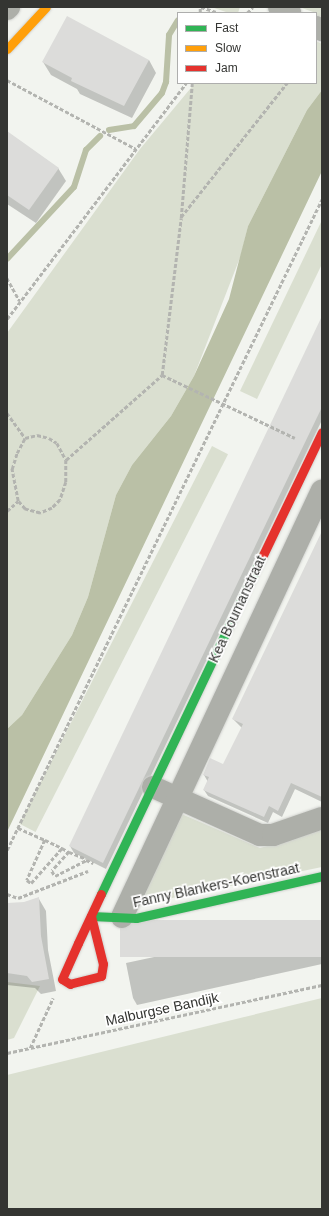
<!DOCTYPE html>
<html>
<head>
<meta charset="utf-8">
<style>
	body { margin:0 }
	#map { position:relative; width:329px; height:1216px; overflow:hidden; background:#f2f4ef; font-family:Arial,sans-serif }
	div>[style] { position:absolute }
	.green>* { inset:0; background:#dadfd0; transform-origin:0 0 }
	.water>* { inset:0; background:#bac0a6 }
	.shadow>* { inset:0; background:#0003 }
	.stream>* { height:6px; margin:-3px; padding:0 3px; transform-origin:3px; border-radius:3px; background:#bac0a6 }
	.building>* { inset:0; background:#dcdcda; transform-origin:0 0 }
	.path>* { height:2.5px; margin-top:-1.25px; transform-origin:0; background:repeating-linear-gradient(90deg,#b3b4b0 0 4px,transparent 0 6px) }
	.roads { filter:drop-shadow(0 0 1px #d0d1ce) drop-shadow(0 0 1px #d0d1ce) }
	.street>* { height:22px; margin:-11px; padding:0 11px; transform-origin:11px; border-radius:11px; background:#adafa9 }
	.fast>* { height:9px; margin:-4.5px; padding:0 4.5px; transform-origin:4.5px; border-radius:4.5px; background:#30b455 }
	.slow>* { height:9px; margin:-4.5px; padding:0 4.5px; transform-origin:4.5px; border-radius:4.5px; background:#ff9f0a }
	.jam>* { height:9px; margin:-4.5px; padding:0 4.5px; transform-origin:4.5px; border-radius:4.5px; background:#e5322d }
	span { translate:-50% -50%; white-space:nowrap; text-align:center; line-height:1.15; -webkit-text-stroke:3.5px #fff; paint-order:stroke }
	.street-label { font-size:14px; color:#343532 }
	.frame { position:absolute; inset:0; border:8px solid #343532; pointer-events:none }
	.legend { position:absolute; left:177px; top:12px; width:140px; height:72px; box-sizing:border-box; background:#fff; border:1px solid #aeaead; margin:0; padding:5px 7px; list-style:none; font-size:12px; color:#343532 }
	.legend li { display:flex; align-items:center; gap:8px; height:20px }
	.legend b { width:20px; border:1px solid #aeaead }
</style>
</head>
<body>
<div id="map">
	<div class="green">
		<i style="clip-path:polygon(211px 7px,240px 7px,238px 13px,229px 13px)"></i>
		<i style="clip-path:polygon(299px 7px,322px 7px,322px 19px,316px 16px,316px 13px)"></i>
		<i style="clip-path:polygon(316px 41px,322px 44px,322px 90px,307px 110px,248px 226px,241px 255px,194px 376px,171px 416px,132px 465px,116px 495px,88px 597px,72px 635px,22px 715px,7px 729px,7px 333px,140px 149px,195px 83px,316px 83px)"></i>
		<i style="clip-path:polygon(322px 220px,322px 264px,257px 399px,240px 391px)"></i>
		<i style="left:212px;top:446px;width:18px;height:424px;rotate:27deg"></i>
		<i style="clip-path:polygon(177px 812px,260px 848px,301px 837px,322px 829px,322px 867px,143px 904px,137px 893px)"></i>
		<i style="clip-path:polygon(7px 982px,40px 986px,14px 1038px,7px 1040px)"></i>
		<i style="clip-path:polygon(322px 998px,322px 1209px,7px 1209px,7px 1075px)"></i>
	</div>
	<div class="water">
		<i style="clip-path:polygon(322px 90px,322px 171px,7px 832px,7px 729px,22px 715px,72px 635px,88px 597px,116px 495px,132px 465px,171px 416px,194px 376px,229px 299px,248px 226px,307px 110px)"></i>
	</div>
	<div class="shadow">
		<i style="clip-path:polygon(149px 60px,156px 73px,132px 118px,80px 94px,77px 89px,51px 75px,43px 62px)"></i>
		<i style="clip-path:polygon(7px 132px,58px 168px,66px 181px,36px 223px,7px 204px)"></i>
		<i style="clip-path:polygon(322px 318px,322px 420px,106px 869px,74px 853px,70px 846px)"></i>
		<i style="clip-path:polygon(322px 535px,322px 802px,295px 789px,282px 817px,273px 812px,268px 823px,208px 796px,204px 790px,208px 782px,204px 775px,224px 766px,242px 728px,233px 719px)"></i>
		<i style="clip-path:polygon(39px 899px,46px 911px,48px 950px,56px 991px,41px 994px,35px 988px,7px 985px,7px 904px,24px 903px)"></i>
		<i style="clip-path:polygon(322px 921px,322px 964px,137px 1005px,133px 998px,126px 963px)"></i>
	</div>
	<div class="stream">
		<i style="left:109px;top:130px;width:25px;rotate:-9deg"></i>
		<i style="left:134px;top:126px;width:43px;rotate:-49.7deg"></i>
		<i style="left:162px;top:93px;width:12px;rotate:-70deg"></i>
		<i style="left:166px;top:82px;width:47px;rotate:-86.3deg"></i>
		<i style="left:169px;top:35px;width:17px;rotate:-59deg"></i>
		<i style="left:7px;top:259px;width:98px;rotate:-47.1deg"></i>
		<i style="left:74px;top:187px;width:39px;rotate:-72deg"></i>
		<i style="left:86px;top:150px;width:20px;rotate:-45deg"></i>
	</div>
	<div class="building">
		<i style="clip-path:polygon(67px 16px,149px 60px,124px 106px,71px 81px,72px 78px,42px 62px)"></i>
		<i style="clip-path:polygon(7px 131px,59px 168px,29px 210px,7px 195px)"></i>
		<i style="clip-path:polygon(322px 316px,322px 407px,103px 863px,69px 846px)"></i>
		<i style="clip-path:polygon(322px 531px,322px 797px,291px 783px,278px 811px,269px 806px,264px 817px,203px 790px,209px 777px,203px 775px,210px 758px,223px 764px,243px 724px,232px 719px)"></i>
		<i style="clip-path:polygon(39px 897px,41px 936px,49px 979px,32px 982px,27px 976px,7px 973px,7px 903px,24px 902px)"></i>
		<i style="left:322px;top:920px;width:37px;height:202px;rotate:90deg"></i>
	</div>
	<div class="path">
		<i style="left:201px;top:7px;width:19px;rotate:18deg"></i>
		<i style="left:200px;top:13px;width:6px;rotate:-90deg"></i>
		<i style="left:247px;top:13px;width:8px;rotate:-45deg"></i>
		<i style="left:7px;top:80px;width:146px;rotate:28.1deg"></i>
		<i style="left:181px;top:217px;width:171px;rotate:-51.7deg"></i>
		<i style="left:7px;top:278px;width:26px;rotate:61deg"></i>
		<i style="left:7px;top:319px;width:296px;rotate:-52.8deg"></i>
		<i style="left:162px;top:375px;width:147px;rotate:25.3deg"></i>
		<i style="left:7px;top:413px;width:31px;rotate:54deg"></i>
		<i style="left:37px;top:435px;width:12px;rotate:14deg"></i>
		<i style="left:49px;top:438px;width:9px;rotate:32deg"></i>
		<i style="left:57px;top:443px;width:19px;rotate:62deg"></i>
		<i style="left:66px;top:460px;width:22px;rotate:90deg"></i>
		<i style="left:66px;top:482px;width:19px;rotate:108deg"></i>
		<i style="left:60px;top:500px;width:11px;rotate:135deg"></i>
		<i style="left:52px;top:508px;width:13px;rotate:157deg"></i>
		<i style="left:40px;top:513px;width:16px;rotate:-165deg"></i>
		<i style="left:25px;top:509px;width:11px;rotate:-131deg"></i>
		<i style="left:18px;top:501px;width:33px;rotate:-101deg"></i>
		<i style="left:12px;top:469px;width:17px;rotate:-73deg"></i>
		<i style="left:17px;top:453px;width:17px;rotate:-62deg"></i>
		<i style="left:25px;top:438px;width:12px;rotate:-14deg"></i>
		<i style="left:66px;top:460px;width:128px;rotate:-41.5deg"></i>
		<i style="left:162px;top:375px;width:158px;rotate:-83.1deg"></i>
		<i style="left:181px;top:218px;width:135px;rotate:-85.3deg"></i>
		<i style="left:7px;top:511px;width:15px;rotate:-42deg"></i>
		<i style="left:18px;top:828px;width:30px;rotate:24deg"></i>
		<i style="left:45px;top:840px;width:44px;rotate:114.2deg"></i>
		<i style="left:27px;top:880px;width:5px;rotate:37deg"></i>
		<i style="left:31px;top:883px;width:47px;rotate:-48.5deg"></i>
		<i style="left:62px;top:848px;width:8px;rotate:30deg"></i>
		<i style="left:69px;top:852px;width:25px;rotate:132deg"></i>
		<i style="left:52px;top:871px;width:6px;rotate:59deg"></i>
		<i style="left:55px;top:876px;width:35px;rotate:-27deg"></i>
		<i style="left:86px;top:860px;width:8px;rotate:23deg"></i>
		<i style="left:45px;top:840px;width:19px;rotate:25deg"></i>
		<i style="left:7px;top:850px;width:723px;rotate:-64.18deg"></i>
		<i style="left:69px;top:852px;width:18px;rotate:22deg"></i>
		<i style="left:7px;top:894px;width:12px;rotate:20deg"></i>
		<i style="left:18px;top:898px;width:75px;rotate:-21.1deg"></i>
		<i style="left:30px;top:1048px;width:55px;rotate:-65.3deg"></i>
		<i style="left:7px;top:1053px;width:322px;rotate:-12.2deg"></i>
	</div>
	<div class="roads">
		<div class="street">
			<i style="left:279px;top:7px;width:13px;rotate:29deg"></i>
			<i style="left:7px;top:9px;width:3px;rotate:-45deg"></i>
			<i style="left:316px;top:27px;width:7px;rotate:27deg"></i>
			<i style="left:153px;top:787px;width:117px;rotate:24.2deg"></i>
			<i style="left:260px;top:835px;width:13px"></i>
			<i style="left:273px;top:835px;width:52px;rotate:-19.1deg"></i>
			<i style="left:122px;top:917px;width:471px;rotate:-64.9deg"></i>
		</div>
		<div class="fast">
			<i style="left:101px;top:894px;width:376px;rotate:-64.5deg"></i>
			<i style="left:91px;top:916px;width:45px;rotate:2.5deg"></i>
			<i style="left:136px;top:918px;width:191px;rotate:-12.7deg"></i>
		</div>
		<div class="slow">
			<i style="left:7px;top:49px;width:57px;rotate:-47.1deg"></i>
		</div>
		<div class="jam">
			<i style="left:263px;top:555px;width:136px;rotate:-64.4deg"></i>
			<i style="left:91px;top:916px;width:49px;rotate:76deg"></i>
			<i style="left:103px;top:964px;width:12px;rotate:99deg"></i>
			<i style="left:101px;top:976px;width:32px;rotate:166deg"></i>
			<i style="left:70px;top:984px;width:9px;rotate:-148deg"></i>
			<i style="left:62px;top:979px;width:39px;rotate:-66deg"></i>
			<i style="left:78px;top:943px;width:54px;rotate:-64.9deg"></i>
		</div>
	</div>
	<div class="street-label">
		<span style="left:237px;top:609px;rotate:-65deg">Kea Boumanstraat</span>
		<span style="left:216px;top:885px;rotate:-12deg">Fanny Blankers-Koenstraat</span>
		<span style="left:162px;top:1009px;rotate:-12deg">Malburgse Bandijk</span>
	</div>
	<div class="frame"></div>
	<ul class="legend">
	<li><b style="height:5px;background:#30b455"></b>Fast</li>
	<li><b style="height:5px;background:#ff9f0a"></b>Slow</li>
	<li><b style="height:5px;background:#e5322d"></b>Jam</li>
	</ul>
</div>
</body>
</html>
